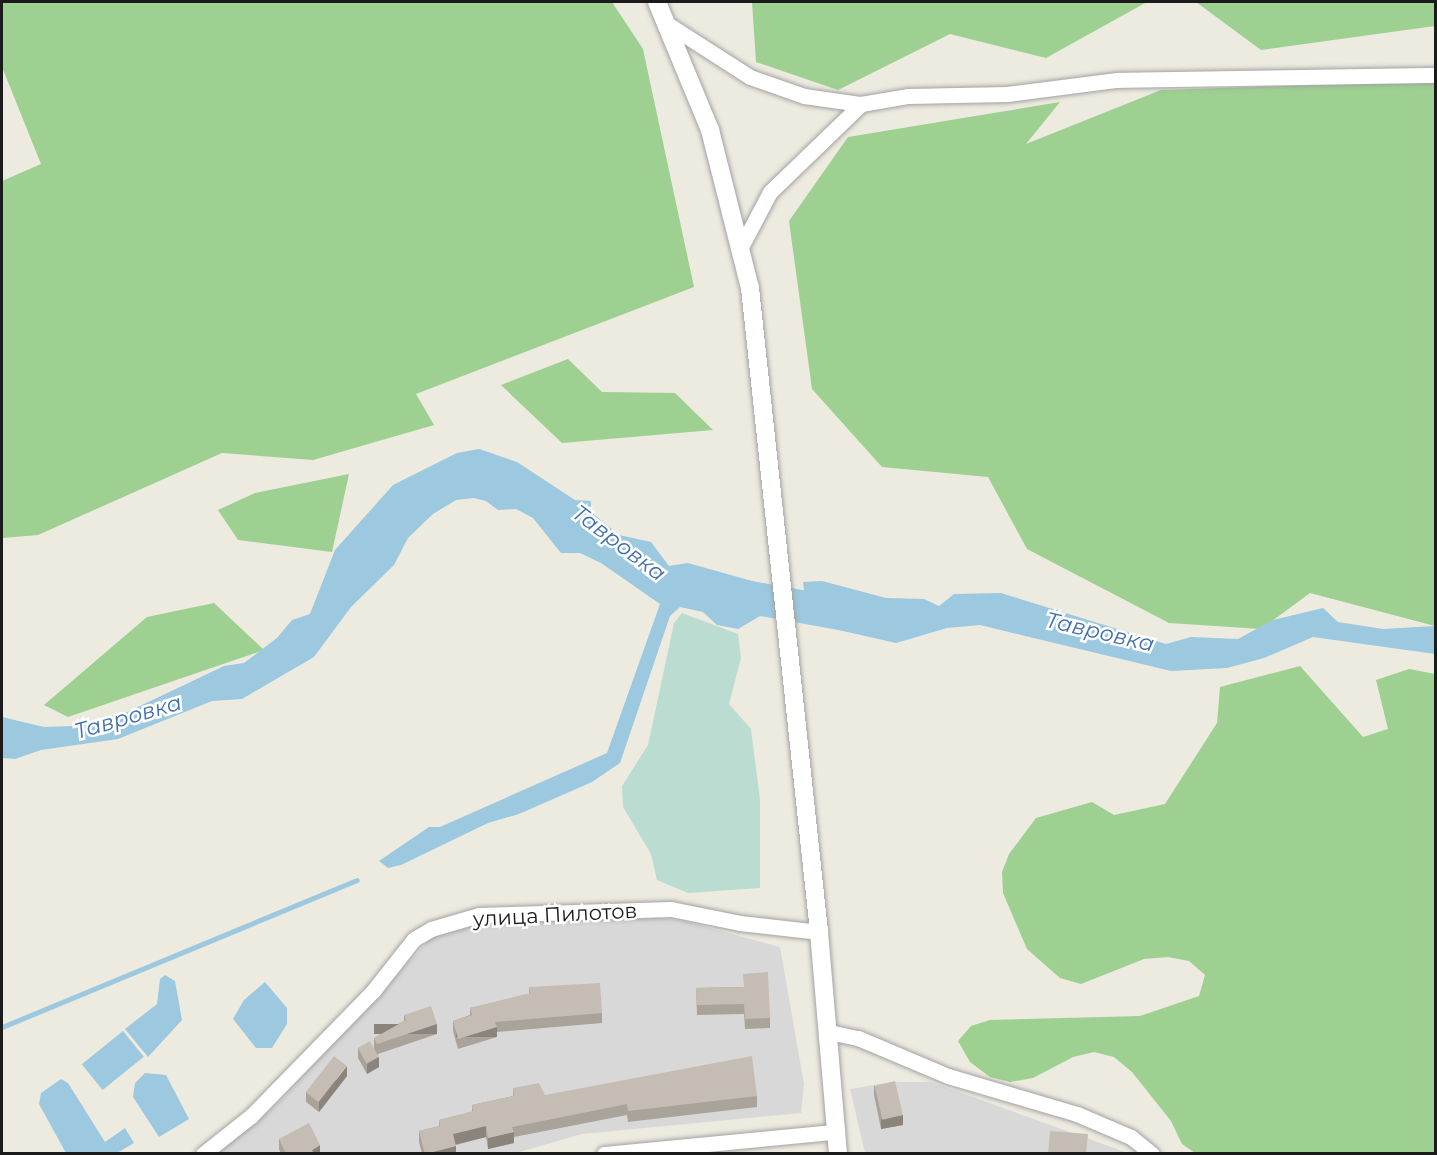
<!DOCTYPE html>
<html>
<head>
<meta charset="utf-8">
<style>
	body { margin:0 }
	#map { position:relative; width:1437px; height:1155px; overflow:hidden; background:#edeadf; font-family:Montserrat,sans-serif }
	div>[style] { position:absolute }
	.residential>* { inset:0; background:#d9d8d8 }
	.forest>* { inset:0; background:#9dd091 }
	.wetland>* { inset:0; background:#bbddd1 }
	.water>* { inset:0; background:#9cc9df; transform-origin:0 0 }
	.stream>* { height:5px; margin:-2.5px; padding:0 2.5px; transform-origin:2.5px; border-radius:2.5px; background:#9cc9df }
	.river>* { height:33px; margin:-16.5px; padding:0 16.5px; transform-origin:16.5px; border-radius:16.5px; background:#9cc9df }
	.roads { filter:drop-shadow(0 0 2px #a2a2a2) drop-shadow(0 0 2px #a2a2a2) }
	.minor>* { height:15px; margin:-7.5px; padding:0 7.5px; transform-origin:7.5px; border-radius:7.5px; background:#fff }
	.tertiary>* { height:18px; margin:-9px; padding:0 9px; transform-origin:9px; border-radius:9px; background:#fff }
	.wall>* { inset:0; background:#a9a39a }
	.shaded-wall>* { inset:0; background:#8a847d; transform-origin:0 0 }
	.building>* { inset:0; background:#c5bdb3; transform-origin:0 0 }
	span { translate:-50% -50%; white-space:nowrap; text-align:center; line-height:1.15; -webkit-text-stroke:5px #fff; paint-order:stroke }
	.street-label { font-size:21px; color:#1b1b1b }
	.water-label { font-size:22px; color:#436eaf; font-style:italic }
	.frame { position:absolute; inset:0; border:3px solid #1b1b1b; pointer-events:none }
</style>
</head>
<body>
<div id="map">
	<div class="residential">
		<i style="clip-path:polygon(660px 918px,684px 921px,780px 947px,804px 1084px,801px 1113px,582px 1134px,516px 1153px,216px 1154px,279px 1102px,432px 937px,463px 924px)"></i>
		<i style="clip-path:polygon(893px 1082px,931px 1082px,1128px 1153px,865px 1153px,850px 1089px)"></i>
	</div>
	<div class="forest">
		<i style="clip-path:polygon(2px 2px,612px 2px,643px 49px,694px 287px,416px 394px,434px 425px,313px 460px,222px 453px,38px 535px,2px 538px,2px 181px,41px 164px,2px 67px)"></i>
		<i style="clip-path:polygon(752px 2px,1147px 2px,1046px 58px,950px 34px,838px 90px,756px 62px)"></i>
		<i style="clip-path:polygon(1196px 2px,1435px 2px,1435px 26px,1261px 50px)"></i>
		<i style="clip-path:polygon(1435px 81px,1435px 626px,1310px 593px,1261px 629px,1169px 623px,1027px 549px,988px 477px,882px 467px,812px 389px,789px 221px,848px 137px,1060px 102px,1026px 144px,1161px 90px)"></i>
		<i style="clip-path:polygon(568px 359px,602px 392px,675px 393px,713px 430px,562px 443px,501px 385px)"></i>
		<i style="clip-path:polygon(349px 474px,332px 552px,238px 540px,218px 510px,255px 493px)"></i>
		<i style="clip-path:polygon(214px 603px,264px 650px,68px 717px,44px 705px,147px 617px)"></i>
		<i style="clip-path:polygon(1300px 666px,1363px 737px,1388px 729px,1376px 680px,1409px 669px,1435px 674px,1435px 1153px,1195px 1153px,1182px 1144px,1171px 1121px,1132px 1072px,1114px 1057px,1094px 1052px,1073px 1057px,1033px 1078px,1010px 1082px,990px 1077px,970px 1062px,958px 1041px,971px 1026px,990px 1020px,1140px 1016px,1199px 996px,1205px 975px,1189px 961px,1168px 957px,1144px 959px,1081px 984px,1060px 978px,1027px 949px,1003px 893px,1002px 872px,1009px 854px,1036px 818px,1092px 802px,1114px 815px,1165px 804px,1217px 723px,1220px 687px)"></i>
	</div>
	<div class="wetland">
		<i style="clip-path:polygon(682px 613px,738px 634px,741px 658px,729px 704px,751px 729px,760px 800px,760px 888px,688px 893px,657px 880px,651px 854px,623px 807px,622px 786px,648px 745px,674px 623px)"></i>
	</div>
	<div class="water">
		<i style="clip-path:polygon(479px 449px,517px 462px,575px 500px,591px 501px,591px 512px,619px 535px,651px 542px,669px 566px,688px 563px,759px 583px,762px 615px,738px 629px,717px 625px,703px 612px,680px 607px,670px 616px,620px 763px,592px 782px,519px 814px,488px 823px,401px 865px,388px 868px,379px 861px,429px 827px,440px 827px,607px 753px,660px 604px,601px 563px,580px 553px,561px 553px,533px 518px,516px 509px,498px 510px,486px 501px,474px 498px,456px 500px,433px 514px,408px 538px,394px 565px,351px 607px,314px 657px,242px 699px,212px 701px,118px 739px,41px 750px,15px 759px,2px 758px,2px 717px,44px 727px,72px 726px,121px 715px,224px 666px,244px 663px,277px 638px,292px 620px,310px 614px,335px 550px,393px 485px,457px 453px)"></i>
		<i style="clip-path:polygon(822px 581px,886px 598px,924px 599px,939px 606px,954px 594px,1001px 593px,1166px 644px,1191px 637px,1238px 639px,1273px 620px,1323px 608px,1338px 622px,1383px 629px,1435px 626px,1435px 654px,1313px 637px,1264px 658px,1227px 668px,1171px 671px,980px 625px,947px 628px,896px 643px,808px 623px,803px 582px)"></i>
		<i style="clip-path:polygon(165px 975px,175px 981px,182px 1020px,148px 1057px,125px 1029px,157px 1004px,160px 979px)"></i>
		<i style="clip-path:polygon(265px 982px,287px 1008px,287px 1024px,272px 1048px,256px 1048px,233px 1019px,244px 1000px)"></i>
		<i style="left:123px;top:1031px;width:33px;height:53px;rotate:51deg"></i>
		<i style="clip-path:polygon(145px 1073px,166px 1075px,189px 1119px,159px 1137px,133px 1097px,135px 1083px)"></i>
		<i style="clip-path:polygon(61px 1079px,68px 1083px,105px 1142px,125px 1128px,134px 1143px,117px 1153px,66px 1153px,39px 1104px,41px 1093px)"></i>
	</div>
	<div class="stream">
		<i style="left:2px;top:1027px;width:384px;rotate:-22.5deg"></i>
	</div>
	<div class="river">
		<i style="left:716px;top:591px;width:137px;rotate:10.1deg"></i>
	</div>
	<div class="roads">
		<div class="minor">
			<i style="left:669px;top:25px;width:96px;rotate:32.7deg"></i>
			<i style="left:750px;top:77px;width:57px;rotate:19.4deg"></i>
			<i style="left:804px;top:96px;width:58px;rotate:8deg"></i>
			<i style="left:861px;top:104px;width:48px;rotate:-9.7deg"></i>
			<i style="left:908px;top:96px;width:99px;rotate:-1.2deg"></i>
			<i style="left:1007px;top:94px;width:111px;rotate:-7.3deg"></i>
			<i style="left:1117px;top:80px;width:319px;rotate:-0.9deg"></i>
			<i style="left:742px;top:245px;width:60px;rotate:-62.2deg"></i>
			<i style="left:770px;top:192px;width:127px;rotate:-44deg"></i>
			<i style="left:829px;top:1032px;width:30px;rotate:12deg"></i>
			<i style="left:858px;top:1038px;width:98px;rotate:22.9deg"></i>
			<i style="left:948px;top:1076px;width:134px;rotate:16.4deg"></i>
			<i style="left:1077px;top:1114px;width:59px;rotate:23.1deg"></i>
			<i style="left:1131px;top:1137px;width:27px;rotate:39deg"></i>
			<i style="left:203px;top:1154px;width:61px;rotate:-38.4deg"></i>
			<i style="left:251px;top:1116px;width:175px;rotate:-45.7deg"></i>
			<i style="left:373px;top:991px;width:66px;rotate:-51.7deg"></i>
			<i style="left:414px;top:939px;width:20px;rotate:-30deg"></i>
			<i style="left:431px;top:929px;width:50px;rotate:-16.3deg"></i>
			<i style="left:479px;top:915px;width:192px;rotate:-1.8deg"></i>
			<i style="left:671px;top:909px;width:70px;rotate:11.5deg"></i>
			<i style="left:740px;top:923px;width:80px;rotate:6.5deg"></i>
			<i style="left:604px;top:1154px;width:231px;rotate:-5.5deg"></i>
		</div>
		<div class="tertiary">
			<i style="left:657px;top:2px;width:139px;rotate:67.5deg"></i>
			<i style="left:710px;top:130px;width:163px;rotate:75.8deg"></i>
			<i style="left:750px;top:288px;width:648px;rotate:83.88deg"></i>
			<i style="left:819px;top:932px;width:223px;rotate:85.1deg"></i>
		</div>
	</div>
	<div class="wall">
		<i style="clip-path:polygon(529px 987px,602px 1013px,602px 1023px,497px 1032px,497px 1037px,458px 1049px,453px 1031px,453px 1021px,470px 1015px,470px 1008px,529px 994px)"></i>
		<i style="clip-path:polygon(743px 987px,770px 1018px,770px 1028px,745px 1029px,744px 1014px,697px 1015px,696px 988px)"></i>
		<i style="clip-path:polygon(404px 1015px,437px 1034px,378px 1054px,379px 1067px,367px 1074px,358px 1058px,358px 1048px,374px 1048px,374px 1038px,404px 1021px)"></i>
		<i style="clip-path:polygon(347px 1076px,319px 1112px,306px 1102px,306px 1092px)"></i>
		<i style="clip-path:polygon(874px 1085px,903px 1125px,881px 1129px,874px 1095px)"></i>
		<i style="clip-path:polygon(513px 1088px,545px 1095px,757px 1096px,757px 1107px,628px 1122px,627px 1115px,514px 1137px,514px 1143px,488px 1149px,486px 1137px,456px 1145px,456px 1154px,422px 1154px,419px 1142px,419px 1131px,439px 1126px,439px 1120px,472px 1112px,472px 1105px,513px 1096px)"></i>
		<i style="clip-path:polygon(279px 1139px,320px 1154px,281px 1154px,279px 1149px)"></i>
	</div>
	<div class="shaded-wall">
		<i style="left:437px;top:1024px;width:10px;height:63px;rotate:90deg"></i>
		<i style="left:497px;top:1027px;width:10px;height:41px;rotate:90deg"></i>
		<i style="clip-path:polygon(379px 1057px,379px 1067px,367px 1074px,367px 1064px)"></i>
		<i style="clip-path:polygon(347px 1066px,347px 1076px,319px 1112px,319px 1102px)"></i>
		<i style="clip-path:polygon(903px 1115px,903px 1125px,881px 1129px,881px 1119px)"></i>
		<i style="clip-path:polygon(486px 1126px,486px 1137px,453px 1145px,453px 1134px)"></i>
		<i style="clip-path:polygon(514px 1132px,514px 1143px,488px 1149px,488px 1138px)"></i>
		<i style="clip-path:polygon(320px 1145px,320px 1154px,312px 1154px,312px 1150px)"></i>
		<i style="clip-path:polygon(456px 1146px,456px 1154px,426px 1154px)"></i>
	</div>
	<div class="building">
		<i style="clip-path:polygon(768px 972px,770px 1018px,745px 1019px,744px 1004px,697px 1005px,696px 988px,744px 987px,743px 974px)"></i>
		<i style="clip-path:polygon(600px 983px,602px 1013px,495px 1022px,497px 1027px,458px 1039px,453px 1021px,472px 1015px,470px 1008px,530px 993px,529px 987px)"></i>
		<i style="clip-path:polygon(431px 1006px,437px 1024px,377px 1044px,374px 1038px,406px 1020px,404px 1015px)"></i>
		<i style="left:370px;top:1041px;width:18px;height:14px;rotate:61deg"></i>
		<i style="left:334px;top:1056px;width:16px;height:46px;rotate:38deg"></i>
		<i style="clip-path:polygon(752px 1056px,757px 1096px,628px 1111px,627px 1104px,512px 1127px,514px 1132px,488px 1138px,486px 1126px,453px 1134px,456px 1146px,425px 1154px,419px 1131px,440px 1126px,439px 1120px,473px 1111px,472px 1105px,514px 1096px,513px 1088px,539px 1083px,545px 1095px)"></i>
		<i style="left:895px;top:1081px;width:35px;height:21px;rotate:77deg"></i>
		<i style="clip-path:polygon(309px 1123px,320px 1145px,312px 1150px,314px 1154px,286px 1154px,279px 1139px)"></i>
		<i style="clip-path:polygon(1050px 1131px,1088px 1134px,1086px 1154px,1048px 1154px)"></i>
	</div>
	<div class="street-label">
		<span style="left:555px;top:915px;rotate:-3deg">улица Пилотов</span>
	</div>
	<div class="water-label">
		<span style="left:619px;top:543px;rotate:37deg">Тавровка</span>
		<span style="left:1100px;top:632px;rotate:13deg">Тавровка</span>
		<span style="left:128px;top:717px;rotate:-16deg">Тавровка</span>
	</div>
	<div class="frame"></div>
</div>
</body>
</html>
